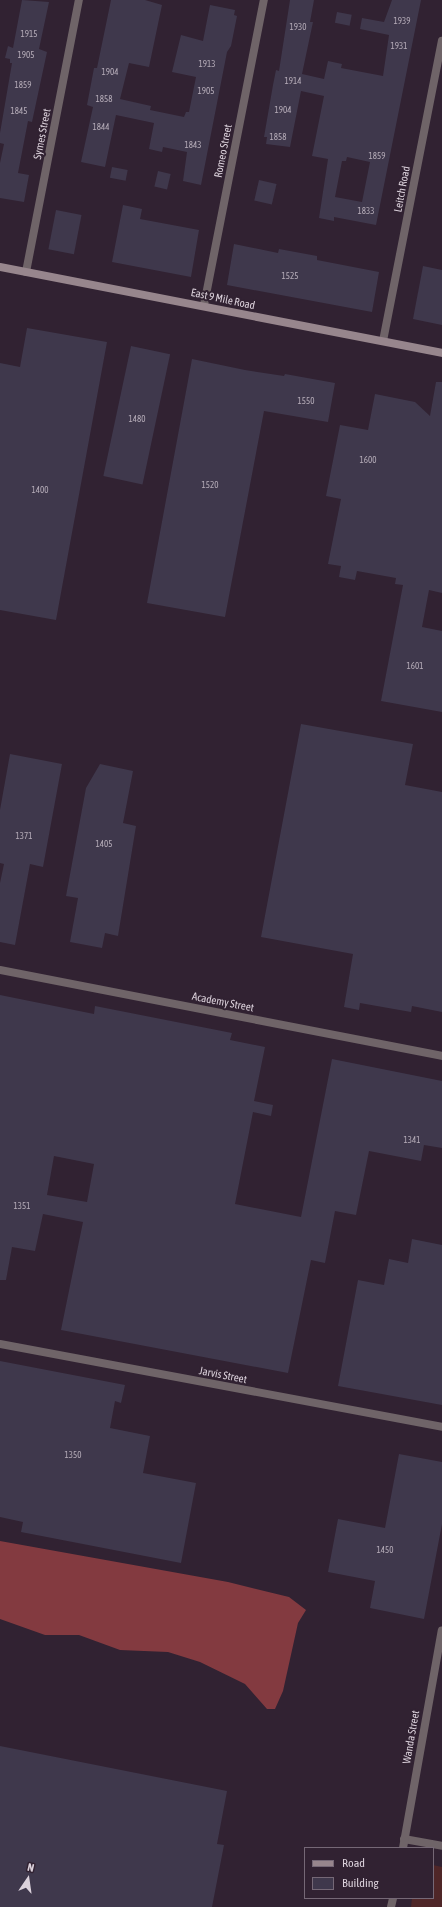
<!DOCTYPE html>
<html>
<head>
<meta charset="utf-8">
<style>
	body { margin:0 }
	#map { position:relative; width:442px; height:1907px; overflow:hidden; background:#312232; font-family:"Asap Condensed",sans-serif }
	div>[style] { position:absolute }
	.green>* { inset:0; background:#4f2628 }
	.forest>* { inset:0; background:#833a40 }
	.building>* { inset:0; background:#3f384c; transform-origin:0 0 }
	.minor>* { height:8px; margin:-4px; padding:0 4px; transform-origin:4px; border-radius:4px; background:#6f6468 }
	.secondary>* { height:8px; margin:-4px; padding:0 4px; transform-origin:4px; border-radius:4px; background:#97868d }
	span { translate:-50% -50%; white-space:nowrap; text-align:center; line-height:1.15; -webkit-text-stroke:4px #312232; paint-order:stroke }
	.number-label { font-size:9px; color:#b4abb7 }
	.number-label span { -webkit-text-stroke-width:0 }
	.street-label { font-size:11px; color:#dbd1db }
	.legend { position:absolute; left:304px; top:1847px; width:130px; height:52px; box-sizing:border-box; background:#312232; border:1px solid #756876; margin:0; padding:5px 7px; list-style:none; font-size:12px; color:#dbd1db }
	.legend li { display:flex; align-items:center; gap:8px; height:20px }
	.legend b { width:20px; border:1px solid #756876 }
	.north { position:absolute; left:8px; top:1859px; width:40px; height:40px; -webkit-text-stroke:3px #312232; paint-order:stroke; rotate:13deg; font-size:11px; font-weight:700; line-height:16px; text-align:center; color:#dbd1db }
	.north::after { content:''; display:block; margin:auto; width:14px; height:18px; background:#dbd1db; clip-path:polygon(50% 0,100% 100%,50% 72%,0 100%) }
</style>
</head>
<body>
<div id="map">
	<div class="green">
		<i style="clip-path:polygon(433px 1865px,442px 1867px,442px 1907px,411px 1907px,412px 1898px,433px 1898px)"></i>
	</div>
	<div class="forest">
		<i style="clip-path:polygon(0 1541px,228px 1582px,289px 1597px,306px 1610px,298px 1623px,283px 1691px,275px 1709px,267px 1709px,245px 1684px,200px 1662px,168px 1652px,120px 1650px,79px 1635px,45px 1635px,0 1619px)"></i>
	</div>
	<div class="building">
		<i style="clip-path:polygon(22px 0,49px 2px,39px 49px,47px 52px,32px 122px,28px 121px,18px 173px,29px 175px,24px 202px,0 198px,0 163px,4px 144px,0 143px,0 133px,12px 63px,10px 63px,10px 59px,5px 58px,8px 46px,13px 48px)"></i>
		<i style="clip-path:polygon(111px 0,145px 0,162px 5px,149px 67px,129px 63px,120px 99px,151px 106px,150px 110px,184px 117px,186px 112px,189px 112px,196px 77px,172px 72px,181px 35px,203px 41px,210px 5px,235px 10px,234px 15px,237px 16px,231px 46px,227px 52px,201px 185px,183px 181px,187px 152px,163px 147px,162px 152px,149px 149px,154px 123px,116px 115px,105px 167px,81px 162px,93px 107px,87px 105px,94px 68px,97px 68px)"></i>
		<i style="clip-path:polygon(evenodd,290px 0,314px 0,310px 22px,313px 22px,302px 74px,324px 79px,328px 61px,342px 64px,341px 68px,383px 76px,389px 35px,360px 29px,362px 18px,384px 22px,392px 0,421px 0,376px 225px,334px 217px,334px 221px,319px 218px,328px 159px,312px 156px,324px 96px,301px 91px,290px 147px,266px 144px,267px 137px,264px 137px,273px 85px,276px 70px,279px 71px,290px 0,347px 157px,370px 162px,362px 202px,335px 197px,342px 161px,346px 161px,347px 157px)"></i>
		<i style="left:337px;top:12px;width:15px;height:11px;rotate:11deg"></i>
		<i style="left:112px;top:167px;width:16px;height:11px;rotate:11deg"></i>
		<i style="left:158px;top:171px;width:13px;height:16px;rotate:13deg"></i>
		<i style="left:259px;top:180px;width:18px;height:21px;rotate:13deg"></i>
		<i style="clip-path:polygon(123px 205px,142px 209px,140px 219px,199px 230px,191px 277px,112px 262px)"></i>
		<i style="left:56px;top:210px;width:26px;height:40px;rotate:11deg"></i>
		<i style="clip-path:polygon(234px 244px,278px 253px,279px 249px,317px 256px,317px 260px,379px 272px,372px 312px,227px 285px)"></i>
		<i style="clip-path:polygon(423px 266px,442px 270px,442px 325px,413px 319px)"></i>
		<i style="clip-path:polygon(27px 328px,107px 342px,56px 620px,0 610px,0 363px,20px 367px)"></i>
		<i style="left:131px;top:346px;width:40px;height:133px;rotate:12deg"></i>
		<i style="clip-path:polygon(192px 359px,245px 370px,284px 376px,285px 374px,335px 383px,328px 422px,264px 411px,225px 617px,147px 603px)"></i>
		<i style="clip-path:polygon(436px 382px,442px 382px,442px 593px,429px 590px,422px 627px,442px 631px,442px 712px,381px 701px,403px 585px,395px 584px,396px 578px,357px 571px,355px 580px,339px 577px,341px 566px,328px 564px,341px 499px,326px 496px,340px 425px,368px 430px,375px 394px,415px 402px,430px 416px)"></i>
		<i style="clip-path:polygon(301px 724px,413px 744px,405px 785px,442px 792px,442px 1012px,412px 1006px,411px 1012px,360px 1003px,359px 1010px,344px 1007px,353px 954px,261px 937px)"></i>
		<i style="clip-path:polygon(10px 754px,62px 764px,43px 867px,30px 864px,15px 945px,0 942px,0 883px,4px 864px,0 863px,0 810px)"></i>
		<i style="clip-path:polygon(100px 764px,133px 771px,123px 823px,136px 826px,118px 936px,105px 933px,102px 948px,70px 942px,78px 898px,66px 896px,86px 788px)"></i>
		<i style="clip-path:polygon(evenodd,0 995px,94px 1014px,95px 1006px,232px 1033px,230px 1040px,265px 1047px,254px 1101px,273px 1105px,271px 1116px,253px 1112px,235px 1204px,301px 1217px,332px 1059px,442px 1081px,442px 1148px,424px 1145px,421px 1161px,369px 1151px,356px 1215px,335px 1211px,325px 1263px,311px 1260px,288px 1373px,61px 1330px,83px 1222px,43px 1214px,35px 1251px,12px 1247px,6px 1280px,0 1280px,0 995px,54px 1156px,94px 1164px,87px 1202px,47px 1195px,54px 1156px)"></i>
		<i style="clip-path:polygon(412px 1239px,442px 1245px,442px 1405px,338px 1386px,358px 1280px,384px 1285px,389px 1259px,408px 1263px)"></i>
		<i style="clip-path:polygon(0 1361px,125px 1385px,121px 1403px,115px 1401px,110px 1428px,150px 1436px,143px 1473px,196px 1483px,181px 1563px,21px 1532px,23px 1522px,0 1517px)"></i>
		<i style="clip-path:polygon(399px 1454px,442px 1462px,442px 1524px,424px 1619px,370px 1608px,375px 1581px,328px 1572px,338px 1519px,385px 1528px)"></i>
		<i style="clip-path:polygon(0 1746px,227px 1791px,217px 1844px,224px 1845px,212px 1907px,0 1907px)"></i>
	</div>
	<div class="minor">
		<i style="left:26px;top:272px;width:277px;rotate:-79deg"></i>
		<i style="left:204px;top:305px;width:311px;rotate:-78.9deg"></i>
		<i style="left:383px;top:341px;width:306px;rotate:-78.9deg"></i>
		<i style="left:0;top:970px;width:450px;rotate:11deg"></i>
		<i style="left:0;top:1344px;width:450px;rotate:10.6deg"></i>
		<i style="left:404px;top:1839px;width:39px;rotate:10deg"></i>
		<i style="left:403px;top:1848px;width:221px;rotate:-79.9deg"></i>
		<i style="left:391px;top:1907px;width:9px;rotate:-77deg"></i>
	</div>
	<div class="secondary">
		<i style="left:0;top:267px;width:450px;rotate:11deg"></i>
	</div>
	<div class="number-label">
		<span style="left:402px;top:21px">1939</span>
		<span style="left:298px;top:27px">1930</span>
		<span style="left:29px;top:34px">1915</span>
		<span style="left:399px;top:46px">1931</span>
		<span style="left:26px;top:55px">1905</span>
		<span style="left:207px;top:64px">1913</span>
		<span style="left:110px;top:72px">1904</span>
		<span style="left:293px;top:81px">1914</span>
		<span style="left:23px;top:85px">1859</span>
		<span style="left:206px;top:91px">1905</span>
		<span style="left:104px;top:99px">1858</span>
		<span style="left:283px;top:110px">1904</span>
		<span style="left:19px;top:111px">1845</span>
		<span style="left:101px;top:127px">1844</span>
		<span style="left:278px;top:137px">1858</span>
		<span style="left:193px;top:145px">1843</span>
		<span style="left:377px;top:156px">1859</span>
		<span style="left:366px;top:211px">1833</span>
		<span style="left:290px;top:276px">1525</span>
		<span style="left:306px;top:401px">1550</span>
		<span style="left:137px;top:419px">1480</span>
		<span style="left:368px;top:460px">1600</span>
		<span style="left:210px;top:485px">1520</span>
		<span style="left:40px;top:490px">1400</span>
		<span style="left:415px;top:666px">1601</span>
		<span style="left:24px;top:836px">1371</span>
		<span style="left:104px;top:844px">1405</span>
		<span style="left:412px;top:1140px">1341</span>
		<span style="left:22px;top:1206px">1351</span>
		<span style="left:73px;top:1455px">1350</span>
		<span style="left:385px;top:1550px">1450</span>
	</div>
	<div class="street-label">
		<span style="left:42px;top:134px;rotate:-79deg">Symes Street</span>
		<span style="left:223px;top:151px;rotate:-79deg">Romeo Street</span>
		<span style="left:402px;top:189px;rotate:-79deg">Leitch Road</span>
		<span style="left:223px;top:299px;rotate:12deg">East 9 Mile Road</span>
		<span style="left:223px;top:1002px;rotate:11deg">Academy Street</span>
		<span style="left:223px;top:1375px;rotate:11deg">Jarvis Street</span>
		<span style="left:411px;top:1737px;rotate:-80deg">Wanda Street</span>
	</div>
	<ul class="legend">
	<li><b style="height:5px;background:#97868d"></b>Road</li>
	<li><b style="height:11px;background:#3f384c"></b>Building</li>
	</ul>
	<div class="north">N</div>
</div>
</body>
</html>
